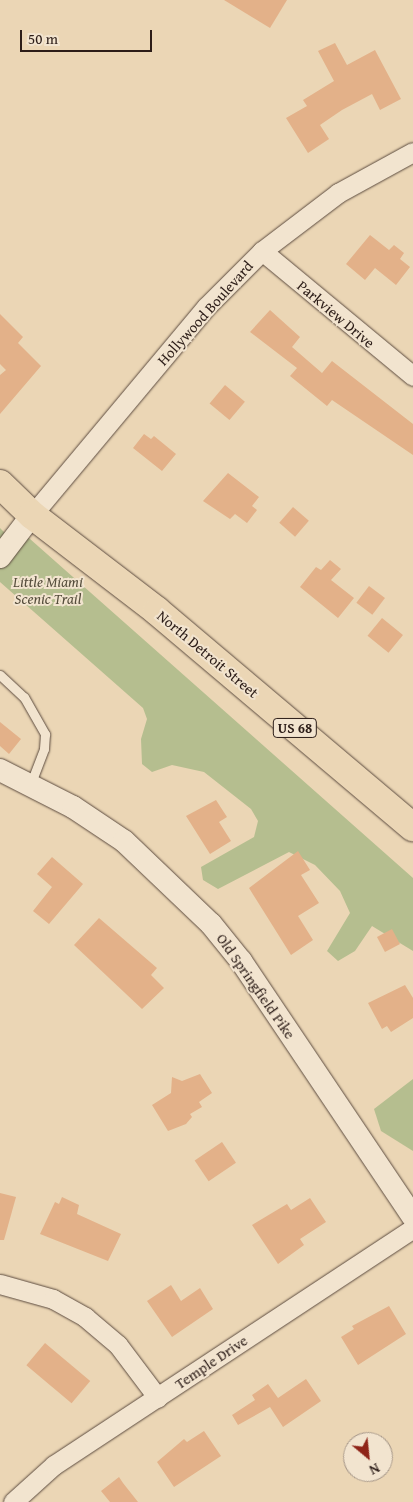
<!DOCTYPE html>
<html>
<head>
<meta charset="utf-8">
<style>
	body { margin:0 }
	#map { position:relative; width:413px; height:1502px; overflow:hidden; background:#ebd6b5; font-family:"Gentium Book Plus",serif }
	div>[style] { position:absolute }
	.green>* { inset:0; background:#b5be8f }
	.building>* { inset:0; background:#e3b189; transform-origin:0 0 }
	.roads { filter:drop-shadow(0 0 1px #5c4b3f) drop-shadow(0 0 1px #5c4b3f) }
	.service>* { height:9px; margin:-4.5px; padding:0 4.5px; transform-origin:4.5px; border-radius:4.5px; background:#f2e4cf }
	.minor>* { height:19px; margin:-9.5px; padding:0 9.5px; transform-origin:9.5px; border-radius:9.5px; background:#f2e4cf }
	.tertiary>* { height:22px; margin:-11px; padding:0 11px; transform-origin:11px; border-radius:11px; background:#f2e4cf }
	.trunk>* { height:28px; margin:-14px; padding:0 14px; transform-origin:14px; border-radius:14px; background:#ebd6b5 }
	span { translate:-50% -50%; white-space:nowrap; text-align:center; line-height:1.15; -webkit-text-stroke:4px #f2e4cf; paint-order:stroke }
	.shield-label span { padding:1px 4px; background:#f2e4cf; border:1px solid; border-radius:4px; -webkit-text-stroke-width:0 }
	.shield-label { font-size:14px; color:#2c1d18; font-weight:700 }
	.street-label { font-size:15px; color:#2c1d18 }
	.park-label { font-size:15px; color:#554d3c; font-style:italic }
	.north { position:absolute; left:343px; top:1432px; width:50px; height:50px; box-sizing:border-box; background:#f2e4cf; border:1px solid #a39486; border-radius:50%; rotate:152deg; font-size:14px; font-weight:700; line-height:20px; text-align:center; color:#2c1d18 }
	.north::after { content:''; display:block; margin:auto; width:18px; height:22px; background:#8f2418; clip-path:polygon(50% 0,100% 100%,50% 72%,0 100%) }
	.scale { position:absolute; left:20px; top:30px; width:132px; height:22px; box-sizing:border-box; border:2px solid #2c1d18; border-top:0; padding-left:6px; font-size:15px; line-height:18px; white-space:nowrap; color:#2c1d18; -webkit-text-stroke:4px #f2e4cf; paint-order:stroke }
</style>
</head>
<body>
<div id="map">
	<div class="green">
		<i style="clip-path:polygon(0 528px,12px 540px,21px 531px,413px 878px,413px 951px,372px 926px,355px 951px,338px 961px,327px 951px,350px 913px,340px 891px,315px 865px,289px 852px,218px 889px,203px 880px,201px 867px,254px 837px,258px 821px,251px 809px,204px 772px,172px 765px,152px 772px,142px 764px,141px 739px,147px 719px,143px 708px,0 582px)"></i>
		<i style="clip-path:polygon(413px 1079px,413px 1151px,381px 1131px,374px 1109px)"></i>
	</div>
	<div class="building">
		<i style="clip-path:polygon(224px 0,287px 0,270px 28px)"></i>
		<i style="clip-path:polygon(335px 43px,347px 65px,375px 50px,401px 99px,380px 110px,372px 94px,342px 110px,320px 125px,329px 139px,308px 153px,286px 118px,307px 106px,303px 100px,334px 81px,318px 51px)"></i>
		<i style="clip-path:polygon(370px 235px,389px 250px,394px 245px,404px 253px,400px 259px,410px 267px,396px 285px,375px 268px,365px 280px,346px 264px)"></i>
		<i style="clip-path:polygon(270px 310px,300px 337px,292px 347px,322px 373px,332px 361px,413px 424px,413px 455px,332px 400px,327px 406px,290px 376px,297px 368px,250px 332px)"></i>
		<i style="clip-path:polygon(0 314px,23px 337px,18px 343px,41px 366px,0 414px,0 375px,6px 370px,0 364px)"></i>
		<i style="left:225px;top:385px;width:26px;height:24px;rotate:40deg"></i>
		<i style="clip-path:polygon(144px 434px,151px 439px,154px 436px,176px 454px,162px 471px,133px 448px)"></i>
		<i style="clip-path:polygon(228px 473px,259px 497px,252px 506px,257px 510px,247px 523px,235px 514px,230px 519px,203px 501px)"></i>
		<i style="left:293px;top:507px;width:21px;height:21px;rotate:41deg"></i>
		<i style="clip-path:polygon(330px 560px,341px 569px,331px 580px,354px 598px,338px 618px,300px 587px,316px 567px,321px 570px)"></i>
		<i style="left:369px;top:586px;width:20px;height:21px;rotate:37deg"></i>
		<i style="left:382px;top:618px;width:27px;height:23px;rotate:39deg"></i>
		<i style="clip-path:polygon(0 722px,21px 739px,9px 754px,0 746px)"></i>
		<i style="clip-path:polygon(216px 800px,227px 817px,219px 822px,231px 841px,210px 854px,186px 816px)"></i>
		<i style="clip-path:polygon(298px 851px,310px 870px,301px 875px,319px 903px,298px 916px,313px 940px,291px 955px,249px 888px)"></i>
		<i style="clip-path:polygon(52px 857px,83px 884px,49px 924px,33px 911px,52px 887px,37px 874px)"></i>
		<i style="clip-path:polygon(99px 918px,157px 968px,151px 975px,164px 988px,142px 1009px,74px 945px)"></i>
		<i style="left:392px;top:929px;width:17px;height:17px;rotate:62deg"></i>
		<i style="clip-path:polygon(405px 985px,413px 998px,413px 1018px,391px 1032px,387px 1026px,382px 1029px,368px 1003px)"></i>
		<i style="clip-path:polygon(200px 1074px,212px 1093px,199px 1102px,202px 1107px,190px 1114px,192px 1117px,186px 1124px,168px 1131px,152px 1105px,171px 1093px,172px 1077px,182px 1081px)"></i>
		<i style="left:222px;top:1142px;width:25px;height:33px;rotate:56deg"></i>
		<i style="clip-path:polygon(0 1193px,16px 1197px,4px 1240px,0 1240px)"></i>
		<i style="clip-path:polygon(62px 1197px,79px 1205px,77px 1214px,121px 1234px,108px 1261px,40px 1234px,55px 1202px,59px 1204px)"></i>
		<i style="clip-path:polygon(310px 1198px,326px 1222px,300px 1239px,304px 1245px,278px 1264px,252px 1225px,287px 1204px,291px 1210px)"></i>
		<i style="clip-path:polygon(171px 1285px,181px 1301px,200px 1288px,213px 1309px,172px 1337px,147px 1301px)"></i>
		<i style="clip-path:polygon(389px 1306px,406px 1334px,358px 1365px,341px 1337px,354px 1329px,352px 1326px)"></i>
		<i style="left:45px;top:1343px;width:59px;height:29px;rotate:40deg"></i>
		<i style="clip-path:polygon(306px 1379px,321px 1401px,283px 1427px,270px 1407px,238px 1425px,232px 1415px,255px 1400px,252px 1395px,268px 1384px,278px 1398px)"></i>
		<i style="clip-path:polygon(204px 1431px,221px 1456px,174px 1487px,157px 1462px,184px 1439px,187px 1442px)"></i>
		<i style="clip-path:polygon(119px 1477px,123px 1483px,138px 1502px,110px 1502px,101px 1491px)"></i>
	</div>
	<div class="roads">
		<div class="service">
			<i style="left:0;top:675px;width:33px;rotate:43deg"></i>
			<i style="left:24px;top:697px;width:43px;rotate:60.4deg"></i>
			<i style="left:45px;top:734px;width:15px;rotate:94deg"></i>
			<i style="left:44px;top:749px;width:39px;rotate:111deg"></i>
		</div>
		<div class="minor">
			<i style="left:262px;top:251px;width:196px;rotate:39.6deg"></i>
			<i style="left:32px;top:515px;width:271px;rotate:-50.1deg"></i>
			<i style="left:206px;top:307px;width:79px;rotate:-45deg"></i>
			<i style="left:262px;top:251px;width:96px;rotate:-37.3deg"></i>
			<i style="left:338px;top:193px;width:85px;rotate:-28.7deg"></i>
			<i style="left:0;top:1284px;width:55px;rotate:15.8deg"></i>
			<i style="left:53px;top:1299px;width:37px;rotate:29deg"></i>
			<i style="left:85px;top:1317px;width:43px;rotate:40.3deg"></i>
			<i style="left:118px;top:1345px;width:66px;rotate:53deg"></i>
			<i style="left:13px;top:1502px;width:55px;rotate:-42.1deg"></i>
			<i style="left:54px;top:1465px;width:430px;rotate:-33.4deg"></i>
		</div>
		<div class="tertiary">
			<i style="left:0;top:557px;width:53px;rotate:-52.7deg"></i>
			<i style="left:0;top:770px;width:82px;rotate:26.9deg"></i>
			<i style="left:73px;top:807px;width:61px;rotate:33.7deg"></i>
			<i style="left:124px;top:841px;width:120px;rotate:43.7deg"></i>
			<i style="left:211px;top:924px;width:48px;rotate:51deg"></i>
			<i style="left:241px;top:961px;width:308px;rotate:56.1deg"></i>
		</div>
		<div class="trunk">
			<i style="left:0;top:484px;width:45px;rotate:44.1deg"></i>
			<i style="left:32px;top:515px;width:158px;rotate:37.5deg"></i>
			<i style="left:157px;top:611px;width:335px;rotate:40.2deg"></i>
		</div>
	</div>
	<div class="shield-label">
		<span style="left:295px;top:728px">US 68</span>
	</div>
	<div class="street-label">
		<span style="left:205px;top:313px;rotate:-48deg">Hollywood Boulevard</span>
		<span style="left:336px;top:314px;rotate:40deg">Parkview Drive</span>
		<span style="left:208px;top:654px;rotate:40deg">North Detroit Street</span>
		<span style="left:256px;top:986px;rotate:55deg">Old Springfield Pike</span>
		<span style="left:211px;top:1362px;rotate:-34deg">Temple Drive</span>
	</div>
	<div class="park-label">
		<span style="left:48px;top:590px">Little Miami<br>Scenic Trail</span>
	</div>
	<div class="north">N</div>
	<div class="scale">50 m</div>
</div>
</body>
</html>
